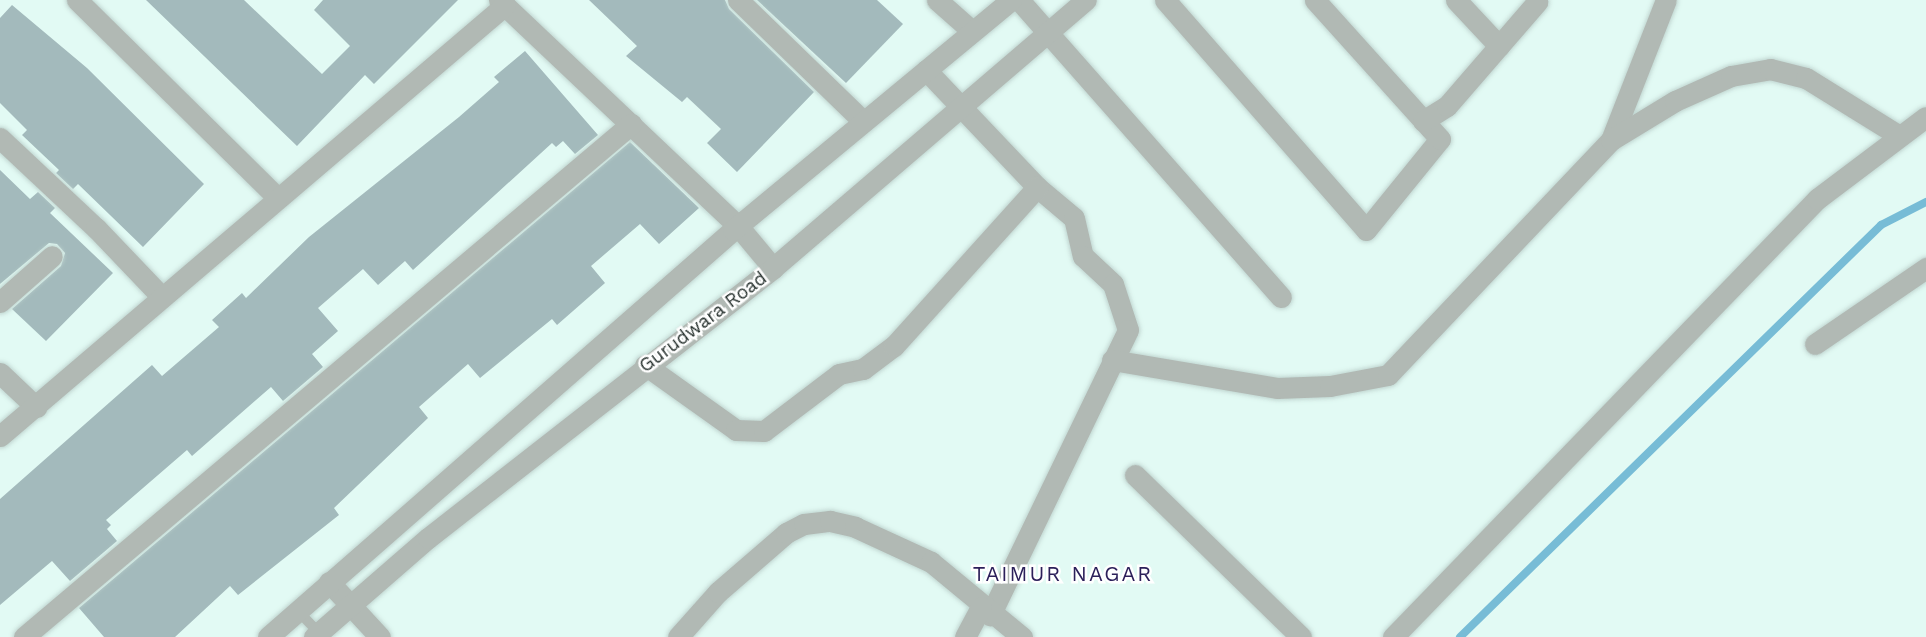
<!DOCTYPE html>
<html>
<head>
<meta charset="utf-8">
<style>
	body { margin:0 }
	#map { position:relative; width:1926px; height:637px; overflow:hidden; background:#e2faf4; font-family:"Work Sans",sans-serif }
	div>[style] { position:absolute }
	.stream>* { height:8px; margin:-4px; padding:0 4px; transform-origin:4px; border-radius:4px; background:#77bcd6 }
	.building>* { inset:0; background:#a3babc }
	.roads { filter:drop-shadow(0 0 2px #c1d6d1) drop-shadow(0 0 2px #c1d6d1) }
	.lane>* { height:10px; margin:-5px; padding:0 5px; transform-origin:5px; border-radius:5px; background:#b1b9b4 }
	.street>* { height:21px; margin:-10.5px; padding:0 10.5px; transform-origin:10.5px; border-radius:10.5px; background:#b1b9b4 }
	span { translate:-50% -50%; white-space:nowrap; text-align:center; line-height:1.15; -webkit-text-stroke:5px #fff; paint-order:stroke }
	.street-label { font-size:19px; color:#28322f }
	.neighbourhood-label { font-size:21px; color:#2c205a; letter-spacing:2px }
</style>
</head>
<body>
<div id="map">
	<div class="stream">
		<i style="left:1460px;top:637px;width:589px;rotate:-44.38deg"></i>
		<i style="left:1881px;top:225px;width:51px;rotate:-27.1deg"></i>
	</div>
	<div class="building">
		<i style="clip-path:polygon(146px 0,244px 0,322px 74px,350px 46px,314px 10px,323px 0,458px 0,374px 84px,365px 75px,297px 146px)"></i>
		<i style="clip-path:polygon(589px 0,725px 0,729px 9px,814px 92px,737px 172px,707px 143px,721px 129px,687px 97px,682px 102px,626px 56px,637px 46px)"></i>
		<i style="clip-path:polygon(757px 0,877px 0,903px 24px,846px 83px)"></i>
		<i style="clip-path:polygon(12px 5px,87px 68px,204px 184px,143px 247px,78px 184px,73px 189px,56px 173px,59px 170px,22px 135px,27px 130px,0 103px,0 18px)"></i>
		<i style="clip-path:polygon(525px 51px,598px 135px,575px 154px,563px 141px,556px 147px,552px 143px,413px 270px,405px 261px,378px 285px,363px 269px,318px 308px,338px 331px,312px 354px,323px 367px,283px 401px,271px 387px,192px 456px,187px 450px,106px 520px,111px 525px,107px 529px,117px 541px,70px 581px,52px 561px,0 605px,0 499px,152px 365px,162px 376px,219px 327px,212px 320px,242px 293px,246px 298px,309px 237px,459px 117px,499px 82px,494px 77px)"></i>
		<i style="clip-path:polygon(630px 142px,699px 208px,659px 244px,640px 224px,591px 266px,605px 283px,557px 325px,552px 319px,480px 378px,468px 364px,419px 407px,428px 418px,334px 508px,339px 515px,238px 595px,230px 586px,175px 637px,104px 637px,79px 608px)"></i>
		<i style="clip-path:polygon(0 170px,30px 199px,38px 192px,55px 208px,50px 213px,113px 273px,46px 341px,12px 309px,61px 266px,65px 253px,57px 244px,49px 243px,0 284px)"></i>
	</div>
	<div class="roads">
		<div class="lane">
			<i style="left:297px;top:610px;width:35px;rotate:46deg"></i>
		</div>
		<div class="street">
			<i style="left:77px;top:0;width:282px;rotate:44.6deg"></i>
			<i style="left:499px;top:0;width:329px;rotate:43.4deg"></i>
			<i style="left:738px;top:226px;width:55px;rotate:50.2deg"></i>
			<i style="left:738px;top:0;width:174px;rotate:44.1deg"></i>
			<i style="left:937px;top:0;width:47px;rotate:41.5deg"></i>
			<i style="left:1019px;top:0;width:396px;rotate:48.6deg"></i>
			<i style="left:1165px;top:0;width:305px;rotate:48.8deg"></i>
			<i style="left:1366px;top:230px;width:117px;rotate:-50.9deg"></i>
			<i style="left:1440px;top:139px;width:187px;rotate:-132deg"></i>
			<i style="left:1456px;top:0;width:63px;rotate:46.9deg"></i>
			<i style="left:926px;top:70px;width:161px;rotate:46.5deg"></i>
			<i style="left:1037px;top:187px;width:48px;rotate:40deg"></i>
			<i style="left:1074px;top:218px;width:39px;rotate:77deg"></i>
			<i style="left:1083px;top:256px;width:41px;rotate:43deg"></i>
			<i style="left:1113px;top:284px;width:48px;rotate:71.9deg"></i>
			<i style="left:1128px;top:330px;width:317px;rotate:115.8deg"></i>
			<i style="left:1423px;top:121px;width:28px;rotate:-32deg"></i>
			<i style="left:1447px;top:106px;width:138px;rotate:-49.1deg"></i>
			<i style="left:0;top:138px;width:132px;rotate:43.2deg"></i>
			<i style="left:96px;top:228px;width:95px;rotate:46.3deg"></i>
			<i style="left:1611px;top:140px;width:150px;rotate:-68.6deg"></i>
			<i style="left:0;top:302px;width:69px;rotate:-41.5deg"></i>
			<i style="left:1815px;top:344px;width:135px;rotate:-34.4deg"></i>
			<i style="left:1112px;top:360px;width:167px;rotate:9.6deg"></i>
			<i style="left:1277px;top:388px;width:53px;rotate:-2.2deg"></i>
			<i style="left:1330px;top:386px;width:59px;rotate:-10.7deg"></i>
			<i style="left:1388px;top:375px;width:324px;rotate:-46.5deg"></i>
			<i style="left:1611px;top:140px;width:75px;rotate:-31.4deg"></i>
			<i style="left:1675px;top:101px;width:61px;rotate:-24.1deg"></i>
			<i style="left:1731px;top:76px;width:40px;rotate:-10deg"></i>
			<i style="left:1770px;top:69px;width:37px;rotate:14deg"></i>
			<i style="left:1806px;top:78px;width:108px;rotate:31.8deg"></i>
			<i style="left:645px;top:365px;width:112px;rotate:35.5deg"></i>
			<i style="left:736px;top:430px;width:28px;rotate:2deg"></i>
			<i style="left:764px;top:431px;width:94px;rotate:-37.2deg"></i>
			<i style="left:839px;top:374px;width:25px;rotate:-12deg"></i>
			<i style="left:863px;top:369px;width:39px;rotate:-37deg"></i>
			<i style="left:894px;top:346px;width:214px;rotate:-48deg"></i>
			<i style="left:0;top:373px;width:50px;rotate:43.4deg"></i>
			<i style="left:0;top:436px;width:664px;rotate:-40.48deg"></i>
			<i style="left:1135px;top:475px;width:232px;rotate:44.3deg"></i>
			<i style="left:329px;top:582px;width:75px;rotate:47.2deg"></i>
			<i style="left:24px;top:637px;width:795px;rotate:-40.2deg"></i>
			<i style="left:268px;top:637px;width:618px;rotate:-41.19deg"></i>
			<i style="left:733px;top:230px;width:361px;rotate:-39.6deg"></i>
			<i style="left:314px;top:637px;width:151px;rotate:-41deg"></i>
			<i style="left:428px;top:538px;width:438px;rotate:-38deg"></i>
			<i style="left:773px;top:268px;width:412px;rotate:-40.6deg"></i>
			<i style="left:678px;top:637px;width:60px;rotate:-48.4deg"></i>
			<i style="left:718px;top:592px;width:90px;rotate:-40.9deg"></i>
			<i style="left:786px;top:533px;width:20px;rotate:-27deg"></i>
			<i style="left:804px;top:524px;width:26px;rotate:-7deg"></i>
			<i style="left:830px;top:521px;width:26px;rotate:13deg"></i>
			<i style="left:855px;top:527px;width:84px;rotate:24.7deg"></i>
			<i style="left:931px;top:562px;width:118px;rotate:39.5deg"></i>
			<i style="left:965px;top:637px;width:34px;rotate:-62deg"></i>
			<i style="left:1393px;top:637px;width:610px;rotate:-45.93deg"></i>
			<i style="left:1817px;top:199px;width:136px;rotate:-37deg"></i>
		</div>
	</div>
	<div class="street-label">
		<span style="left:703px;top:322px;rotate:-37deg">Gurudwara Road</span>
	</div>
	<div class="neighbourhood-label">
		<span style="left:1063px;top:574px">TAIMUR NAGAR</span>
	</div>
</div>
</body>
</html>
